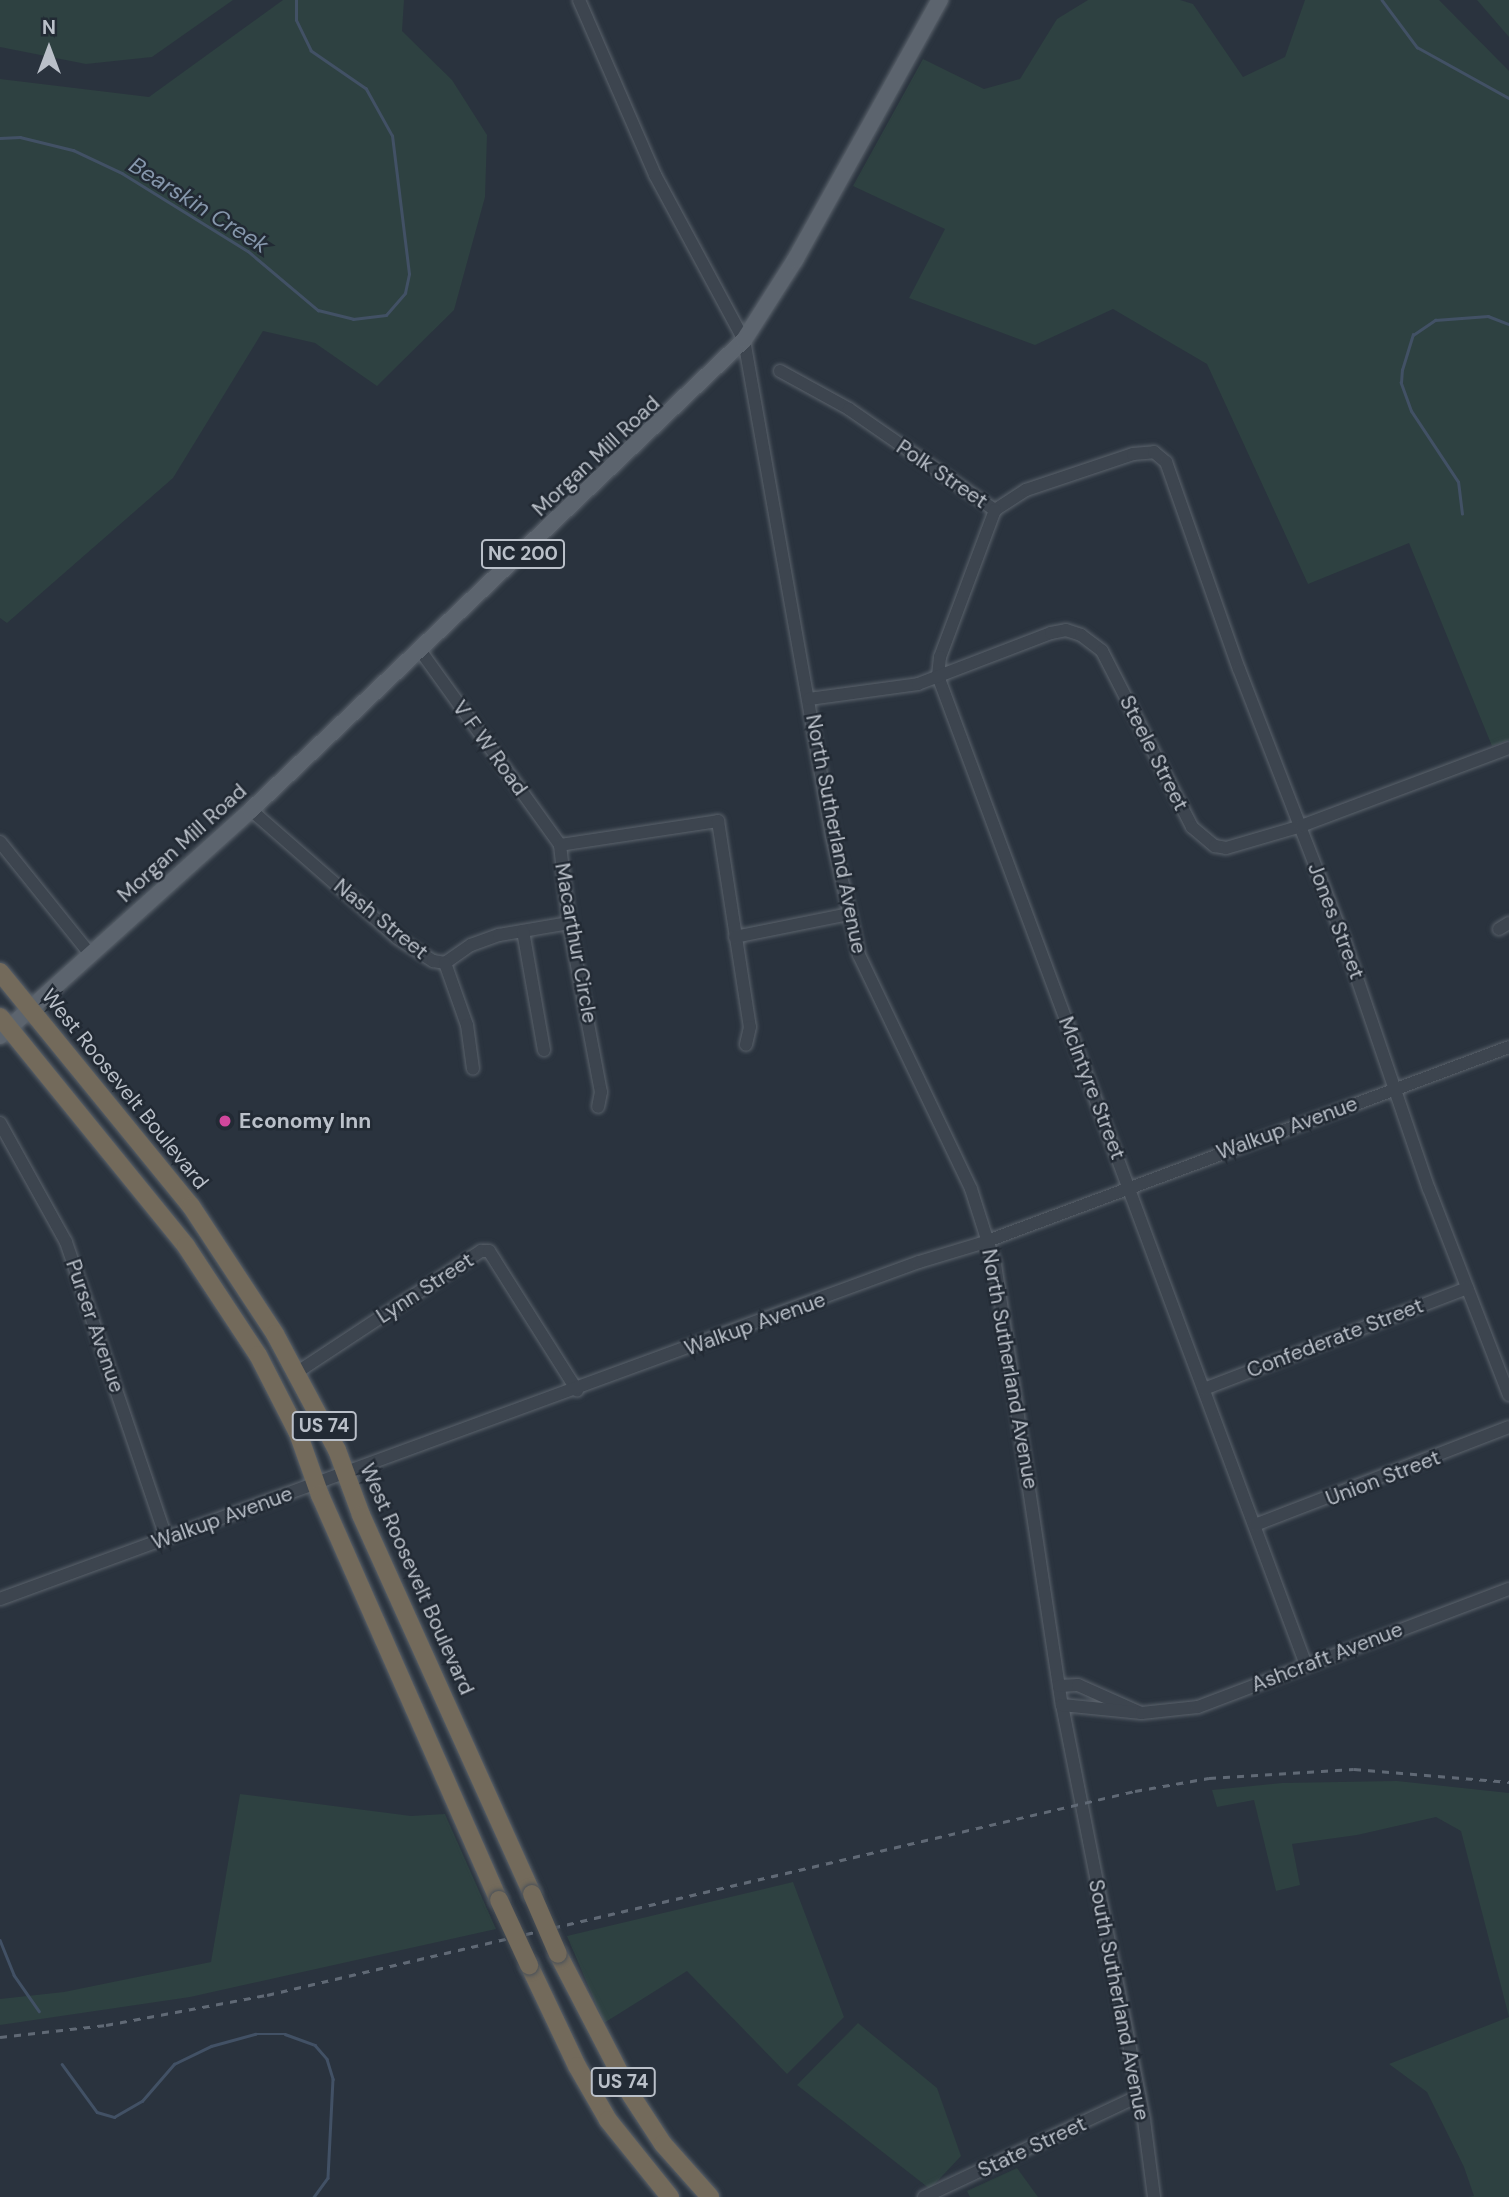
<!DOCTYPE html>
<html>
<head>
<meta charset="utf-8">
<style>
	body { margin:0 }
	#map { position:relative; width:1509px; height:2197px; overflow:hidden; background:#2a333e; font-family:"DM Sans",sans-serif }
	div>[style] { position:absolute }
	.green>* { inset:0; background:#2e4141 }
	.stream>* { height:2.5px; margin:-1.25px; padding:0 1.25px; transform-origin:1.25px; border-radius:1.25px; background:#425165 }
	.roads { filter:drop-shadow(0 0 2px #5b636c) drop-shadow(0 0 2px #5b636c) }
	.minor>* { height:12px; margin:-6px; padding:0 6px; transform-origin:6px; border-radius:6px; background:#3d454f }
	.major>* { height:16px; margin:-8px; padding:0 8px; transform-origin:8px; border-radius:8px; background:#5c646e }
	.highway>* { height:18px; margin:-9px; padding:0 9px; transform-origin:9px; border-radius:9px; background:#736a5b }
	.rail>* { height:2.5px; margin-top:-1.25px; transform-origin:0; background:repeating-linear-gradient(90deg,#606975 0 7px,transparent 0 14px) }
	.bridges { filter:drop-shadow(0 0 2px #485059) drop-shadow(0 0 2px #485059) }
	.highway-bridge>* { height:18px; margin:-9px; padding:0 9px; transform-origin:9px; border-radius:9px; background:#736a5b }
	.dots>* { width:19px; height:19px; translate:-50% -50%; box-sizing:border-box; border:4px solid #222a34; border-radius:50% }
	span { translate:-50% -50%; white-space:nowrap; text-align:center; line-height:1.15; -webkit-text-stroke:5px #222a34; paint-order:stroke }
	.shield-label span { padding:2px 5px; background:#222a34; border:2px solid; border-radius:5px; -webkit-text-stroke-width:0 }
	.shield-label { font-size:19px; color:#bac0c9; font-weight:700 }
	.street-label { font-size:21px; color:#bac0c9 }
	.poi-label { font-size:21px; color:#bac0c9; font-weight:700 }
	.left { translate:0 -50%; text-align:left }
	.water-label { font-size:23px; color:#8697ac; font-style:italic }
	.north { position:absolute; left:14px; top:14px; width:70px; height:70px; -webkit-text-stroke:5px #222a34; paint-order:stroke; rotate:0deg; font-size:19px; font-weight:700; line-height:28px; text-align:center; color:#bac0c9 }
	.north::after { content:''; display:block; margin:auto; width:24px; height:32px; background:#bac0c9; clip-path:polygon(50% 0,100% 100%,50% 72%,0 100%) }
</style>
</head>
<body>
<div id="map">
	<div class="green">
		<i style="clip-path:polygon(0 0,233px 0,152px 57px,86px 64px,0 47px)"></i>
		<i style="clip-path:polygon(283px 0,404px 0,402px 31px,452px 80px,487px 135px,485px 197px,454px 310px,377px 386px,315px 343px,263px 331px,173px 478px,7px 623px,0 618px,0 79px,149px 97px)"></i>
		<i style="clip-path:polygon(1088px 0,1180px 0,1193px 4px,1243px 77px,1285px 57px,1305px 0,1439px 0,1509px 71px,1509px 740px,1492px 746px,1409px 543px,1308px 584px,1207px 364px,1113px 309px,1035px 345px,909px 298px,945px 229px,853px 186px,923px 59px,984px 89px,1020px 79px,1057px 19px)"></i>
		<i style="clip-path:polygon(1477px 0,1509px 0,1509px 37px)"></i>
		<i style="clip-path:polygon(1397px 1781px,1509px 1793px,1509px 2197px,1468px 2197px,1474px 2196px,1464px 2167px,1427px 2092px,1389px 2064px,1509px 2017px,1461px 1831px,1436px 1817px,1357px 1835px,1292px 1844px,1300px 1885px,1276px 1891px,1254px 1800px,1217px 1807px,1212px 1790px,1282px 1783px)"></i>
		<i style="clip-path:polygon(240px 1794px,411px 1816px,445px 1814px,496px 1929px,190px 1997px,0 2025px,0 1999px,64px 1992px,211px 1962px)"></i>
		<i style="clip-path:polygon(793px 1882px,844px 2017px,787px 2074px,687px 1971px,604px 2023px,567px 1936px)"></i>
		<i style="clip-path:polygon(858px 2023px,937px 2088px,961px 2156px,930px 2189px,797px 2085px)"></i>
		<i style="clip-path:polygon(1017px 2168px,1038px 2197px,970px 2197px,967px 2191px)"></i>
	</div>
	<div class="stream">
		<i style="left:1382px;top:0;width:59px;rotate:53.3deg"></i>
		<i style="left:1417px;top:47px;width:105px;rotate:29deg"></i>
		<i style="left:0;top:138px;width:20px;rotate:-3deg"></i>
		<i style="left:20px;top:137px;width:55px;rotate:13.8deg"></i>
		<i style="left:73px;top:150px;width:54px;rotate:25.1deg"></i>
		<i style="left:122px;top:173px;width:148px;rotate:31.8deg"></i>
		<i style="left:248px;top:251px;width:92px;rotate:40.1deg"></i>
		<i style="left:318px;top:310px;width:36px;rotate:14deg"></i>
		<i style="left:353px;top:319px;width:33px;rotate:-7deg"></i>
		<i style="left:386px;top:315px;width:29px;rotate:-49deg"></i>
		<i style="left:405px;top:293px;width:19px;rotate:-78deg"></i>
		<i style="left:409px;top:274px;width:139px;rotate:-97deg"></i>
		<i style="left:392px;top:136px;width:54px;rotate:-119deg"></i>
		<i style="left:366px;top:89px;width:67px;rotate:-145.4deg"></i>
		<i style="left:311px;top:51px;width:34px;rotate:-116deg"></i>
		<i style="left:296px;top:20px;width:20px;rotate:-90deg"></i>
		<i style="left:1462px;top:514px;width:32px;rotate:-97deg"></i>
		<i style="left:1458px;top:482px;width:85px;rotate:-123.5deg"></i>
		<i style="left:1411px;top:411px;width:30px;rotate:-110deg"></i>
		<i style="left:1401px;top:383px;width:13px;rotate:-86deg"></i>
		<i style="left:1402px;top:370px;width:37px;rotate:-73deg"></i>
		<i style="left:1413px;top:335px;width:27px;rotate:-34deg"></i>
		<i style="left:1435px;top:320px;width:53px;rotate:-4.3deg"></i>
		<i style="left:1488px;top:316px;width:22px;rotate:21deg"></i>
		<i style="left:0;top:1940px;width:38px;rotate:68deg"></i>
		<i style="left:14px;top:1975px;width:44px;rotate:55.2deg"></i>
		<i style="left:62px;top:2064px;width:59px;rotate:53.9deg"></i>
		<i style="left:97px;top:2112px;width:18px;rotate:16deg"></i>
		<i style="left:114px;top:2117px;width:32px;rotate:-30deg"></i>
		<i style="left:142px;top:2101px;width:49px;rotate:-49.1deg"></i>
		<i style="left:174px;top:2064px;width:41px;rotate:-25.9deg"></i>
		<i style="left:211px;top:2046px;width:46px;rotate:-15.3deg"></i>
		<i style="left:255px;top:2034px;width:30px"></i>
		<i style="left:285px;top:2034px;width:32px;rotate:20deg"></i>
		<i style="left:315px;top:2045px;width:18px;rotate:49deg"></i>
		<i style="left:327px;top:2059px;width:21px;rotate:73deg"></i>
		<i style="left:333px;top:2079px;width:99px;rotate:92.9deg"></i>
		<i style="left:328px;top:2178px;width:24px;rotate:126deg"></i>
	</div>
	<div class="roads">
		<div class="minor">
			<i style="left:579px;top:0;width:191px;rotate:66.5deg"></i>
			<i style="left:655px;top:175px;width:187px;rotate:61.7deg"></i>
			<i style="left:744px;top:340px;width:504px;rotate:79.94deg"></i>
			<i style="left:832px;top:836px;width:122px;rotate:77.2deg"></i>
			<i style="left:859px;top:955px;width:259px;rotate:64.4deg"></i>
			<i style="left:971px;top:1189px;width:79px;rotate:72.3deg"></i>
			<i style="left:995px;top:1264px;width:446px;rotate:81.4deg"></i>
			<i style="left:1062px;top:1705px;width:423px;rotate:78.8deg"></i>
			<i style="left:1144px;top:2120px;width:78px;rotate:82.6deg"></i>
			<i style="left:780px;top:371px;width:79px;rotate:28.8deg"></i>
			<i style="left:849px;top:409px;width:178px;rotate:34.7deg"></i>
			<i style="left:995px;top:510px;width:37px;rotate:-33deg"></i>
			<i style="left:1026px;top:490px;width:113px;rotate:-18.6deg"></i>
			<i style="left:1133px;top:454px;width:21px;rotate:-5deg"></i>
			<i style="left:1154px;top:452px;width:16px;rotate:40deg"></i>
			<i style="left:1166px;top:462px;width:219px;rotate:70.6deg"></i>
			<i style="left:1239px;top:669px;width:291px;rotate:68.8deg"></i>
			<i style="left:1344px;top:940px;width:263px;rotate:71.2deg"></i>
			<i style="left:1429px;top:1189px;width:221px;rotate:68.8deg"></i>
			<i style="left:995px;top:510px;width:157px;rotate:110.5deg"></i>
			<i style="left:940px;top:657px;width:19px;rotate:96deg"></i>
			<i style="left:938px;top:676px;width:1055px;rotate:69.59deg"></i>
			<i style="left:420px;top:650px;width:240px;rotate:54.3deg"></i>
			<i style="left:560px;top:845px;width:79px;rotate:83.4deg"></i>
			<i style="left:569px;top:923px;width:172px;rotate:79.3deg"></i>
			<i style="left:601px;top:1092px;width:15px;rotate:101deg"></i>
			<i style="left:809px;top:699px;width:110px;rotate:-7.8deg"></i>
			<i style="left:918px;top:684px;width:142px;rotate:-21deg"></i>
			<i style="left:1051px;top:633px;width:15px;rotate:-11deg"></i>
			<i style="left:1066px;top:630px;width:16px;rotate:18deg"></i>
			<i style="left:1081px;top:635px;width:26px;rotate:37deg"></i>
			<i style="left:1102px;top:651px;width:198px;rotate:62.9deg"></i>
			<i style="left:1192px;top:827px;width:30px;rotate:40deg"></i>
			<i style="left:1215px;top:846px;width:11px;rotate:10deg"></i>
			<i style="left:1226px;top:848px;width:78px;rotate:-16.3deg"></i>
			<i style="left:1301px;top:826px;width:222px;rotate:-20.6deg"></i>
			<i style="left:251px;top:810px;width:194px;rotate:41.2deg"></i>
			<i style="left:397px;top:938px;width:43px;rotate:32.6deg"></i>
			<i style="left:433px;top:961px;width:12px;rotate:9deg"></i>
			<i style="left:445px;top:963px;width:32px;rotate:-35deg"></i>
			<i style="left:471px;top:945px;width:30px;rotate:-20deg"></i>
			<i style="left:499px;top:935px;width:71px;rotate:-9.7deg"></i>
			<i style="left:0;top:842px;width:144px;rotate:51.2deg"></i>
			<i style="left:560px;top:845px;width:160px;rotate:-8.6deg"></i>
			<i style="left:718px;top:821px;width:208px;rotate:81.2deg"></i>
			<i style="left:750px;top:1027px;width:18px;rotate:103deg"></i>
			<i style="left:1499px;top:929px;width:12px;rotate:-31deg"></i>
			<i style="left:523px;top:931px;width:121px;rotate:80deg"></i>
			<i style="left:735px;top:937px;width:116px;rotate:-11.4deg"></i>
			<i style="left:445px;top:963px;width:66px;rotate:70.5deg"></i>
			<i style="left:467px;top:1025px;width:44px;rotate:82.2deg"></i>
			<i style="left:0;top:1123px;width:136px;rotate:61deg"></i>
			<i style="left:66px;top:1242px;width:312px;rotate:71.3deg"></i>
			<i style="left:296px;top:1373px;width:222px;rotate:-33.4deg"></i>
			<i style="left:481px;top:1251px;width:8px"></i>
			<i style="left:489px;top:1251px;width:165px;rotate:57.7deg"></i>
			<i style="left:1204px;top:1389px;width:282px;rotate:-21deg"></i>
			<i style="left:1255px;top:1525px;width:272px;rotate:-21.1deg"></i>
			<i style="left:0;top:1599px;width:979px;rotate:-20.14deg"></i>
			<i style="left:919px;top:1262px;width:66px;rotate:-16.8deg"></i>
			<i style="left:982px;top:1243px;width:562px;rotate:-20.4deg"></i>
			<i style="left:1059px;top:1686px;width:19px;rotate:-3deg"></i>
			<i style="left:1078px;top:1685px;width:67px;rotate:23.9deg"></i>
			<i style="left:1062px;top:1705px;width:80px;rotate:5.7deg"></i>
			<i style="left:1142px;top:1713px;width:56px;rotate:-6.1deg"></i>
			<i style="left:1198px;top:1707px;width:333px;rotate:-20.8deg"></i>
			<i style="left:924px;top:2197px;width:238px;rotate:-25.2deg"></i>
		</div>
		<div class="major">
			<i style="left:0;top:1036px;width:338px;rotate:-42deg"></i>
			<i style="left:251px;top:810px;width:681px;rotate:-43.63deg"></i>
			<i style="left:744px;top:340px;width:95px;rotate:-57.5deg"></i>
			<i style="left:795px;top:260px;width:298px;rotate:-60.9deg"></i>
		</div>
		<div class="highway">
			<i style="left:0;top:972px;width:302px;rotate:50.8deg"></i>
			<i style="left:191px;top:1206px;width:153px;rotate:56.7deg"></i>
			<i style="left:275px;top:1334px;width:132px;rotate:61.9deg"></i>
			<i style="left:337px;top:1450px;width:69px;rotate:69.7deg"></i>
			<i style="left:361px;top:1515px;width:416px;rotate:65.7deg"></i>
			<i style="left:0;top:1017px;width:295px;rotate:50.9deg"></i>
			<i style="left:186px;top:1246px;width:131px;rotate:56.6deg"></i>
			<i style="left:258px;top:1355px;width:88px;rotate:62.9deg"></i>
			<i style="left:298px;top:1433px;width:66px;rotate:70.5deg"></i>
			<i style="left:320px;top:1495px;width:443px;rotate:66.2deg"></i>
			<i style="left:558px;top:1954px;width:159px;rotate:62.6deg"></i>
			<i style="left:631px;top:2095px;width:59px;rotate:56.9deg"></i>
			<i style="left:663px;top:2144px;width:71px;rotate:48.4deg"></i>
			<i style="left:529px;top:1965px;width:112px;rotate:64.6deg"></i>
			<i style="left:577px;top:2066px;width:62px;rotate:60.1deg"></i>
			<i style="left:608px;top:2120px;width:99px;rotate:51.2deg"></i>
		</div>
	</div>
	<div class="rail">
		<i style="left:0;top:2037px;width:107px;rotate:-6.5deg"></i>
		<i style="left:106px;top:2025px;width:164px;rotate:-10.6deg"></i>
		<i style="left:267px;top:1995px;width:892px;rotate:-13.23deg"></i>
		<i style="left:1135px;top:1791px;width:75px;rotate:-10deg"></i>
		<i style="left:1209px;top:1778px;width:145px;rotate:-3.6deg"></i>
		<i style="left:1354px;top:1769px;width:156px;rotate:4.8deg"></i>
	</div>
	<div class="bridges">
		<div class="highway-bridge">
			<i style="left:532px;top:1894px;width:65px;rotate:66.6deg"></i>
			<i style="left:499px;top:1900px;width:72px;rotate:65.2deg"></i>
		</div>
	</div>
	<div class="dots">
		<i style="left:225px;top:1121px;background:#d1479c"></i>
	</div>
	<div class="shield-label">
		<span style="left:523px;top:554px">NC 200</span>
		<span style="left:324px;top:1426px">US 74</span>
		<span style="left:623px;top:2082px">US 74</span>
	</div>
	<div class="street-label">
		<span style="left:596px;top:456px;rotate:-43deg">Morgan Mill Road</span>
		<span style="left:942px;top:474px;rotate:34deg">Polk Street</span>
		<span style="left:490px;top:748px;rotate:54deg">V F W Road</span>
		<span style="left:1154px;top:753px;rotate:63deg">Steele Street</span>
		<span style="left:836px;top:834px;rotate:79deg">North Sutherland Avenue</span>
		<span style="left:182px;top:843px;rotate:-42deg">Morgan Mill Road</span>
		<span style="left:381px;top:919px;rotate:39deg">Nash Street</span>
		<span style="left:1336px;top:921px;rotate:69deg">Jones Street</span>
		<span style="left:576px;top:943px;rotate:80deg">Macarthur Circle</span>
		<span style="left:1092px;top:1088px;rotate:69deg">McIntyre Street</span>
		<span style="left:125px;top:1089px;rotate:51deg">West Roosevelt Boulevard</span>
		<span style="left:1287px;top:1128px;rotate:-20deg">Walkup Avenue</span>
		<span style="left:425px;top:1288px;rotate:-33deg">Lynn Street</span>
		<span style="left:755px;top:1324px;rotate:-20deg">Walkup Avenue</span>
		<span style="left:95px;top:1326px;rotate:71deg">Purser Avenue</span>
		<span style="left:1335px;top:1338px;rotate:-21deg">Confederate Street</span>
		<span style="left:1010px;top:1369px;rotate:80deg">North Sutherland Avenue</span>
		<span style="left:1383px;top:1478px;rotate:-21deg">Union Street</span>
		<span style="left:222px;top:1518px;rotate:-20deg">Walkup Avenue</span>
		<span style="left:417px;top:1579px;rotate:66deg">West Roosevelt Boulevard</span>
		<span style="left:1327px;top:1657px;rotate:-21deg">Ashcraft Avenue</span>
		<span style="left:1119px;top:2000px;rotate:79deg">South Sutherland Avenue</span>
		<span style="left:1032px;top:2147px;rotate:-25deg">State Street</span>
	</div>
	<div class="poi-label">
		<span class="left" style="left:239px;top:1121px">Economy Inn</span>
	</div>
	<div class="water-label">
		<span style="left:199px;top:205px;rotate:32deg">Bearskin Creek</span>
	</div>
	<div class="north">N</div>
</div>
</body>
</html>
